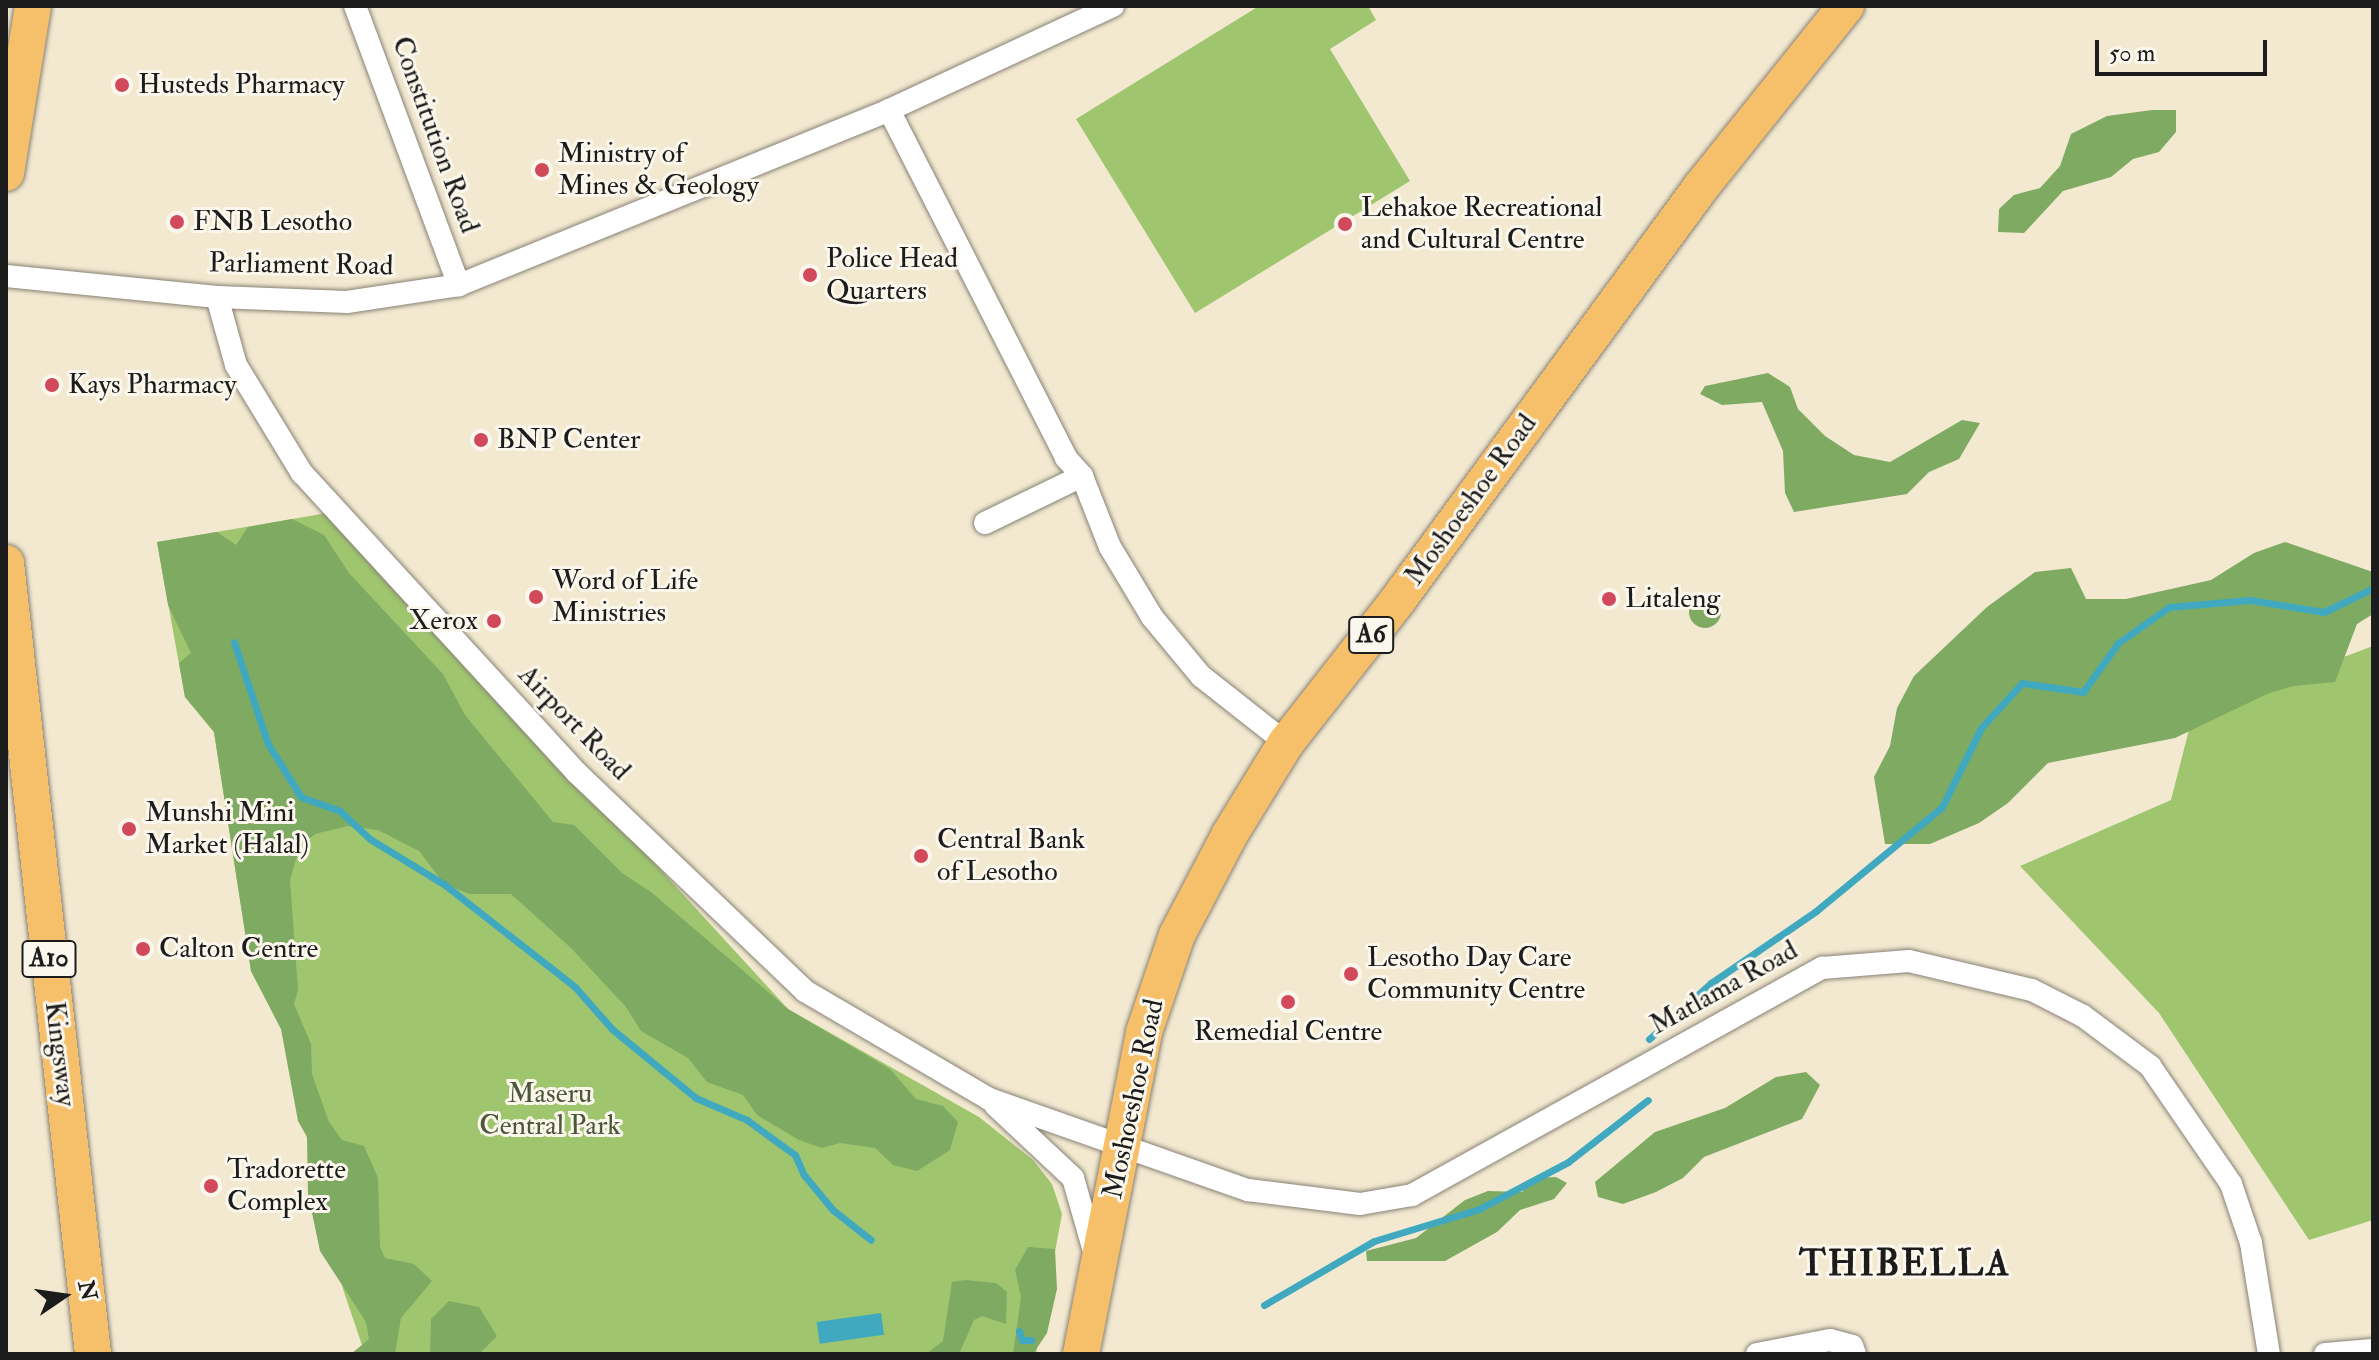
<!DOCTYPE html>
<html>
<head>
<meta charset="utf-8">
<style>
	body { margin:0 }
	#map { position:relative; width:2379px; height:1360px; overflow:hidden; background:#f3e9d1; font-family:"IM FELL Double Pica",serif }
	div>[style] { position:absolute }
	.green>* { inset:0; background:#9fc56f }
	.forest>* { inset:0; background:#7faa62 }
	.round { border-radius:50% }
	.water>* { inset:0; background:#40a9c0; transform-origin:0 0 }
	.stream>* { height:7px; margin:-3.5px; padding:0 3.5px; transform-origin:3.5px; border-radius:3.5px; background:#40a9c0 }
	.roads { filter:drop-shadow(0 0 2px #888276) drop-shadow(0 0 2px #888276) }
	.street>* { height:22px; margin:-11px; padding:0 11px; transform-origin:11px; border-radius:11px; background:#fff }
	.primary>* { height:36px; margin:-18px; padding:0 18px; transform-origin:18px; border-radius:18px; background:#f6c06b }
	.dots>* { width:22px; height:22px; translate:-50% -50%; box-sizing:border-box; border:4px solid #fbf7ec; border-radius:50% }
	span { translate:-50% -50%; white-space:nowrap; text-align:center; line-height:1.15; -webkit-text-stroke:6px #fbf7ec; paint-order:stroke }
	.shield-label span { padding:2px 6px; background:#fbf7ec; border:2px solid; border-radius:6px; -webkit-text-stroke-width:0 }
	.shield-label { font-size:26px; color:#1c1c1c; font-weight:700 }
	.poi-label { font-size:28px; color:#1c1c1c }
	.left { translate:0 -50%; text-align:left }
	.right { translate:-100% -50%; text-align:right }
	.street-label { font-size:28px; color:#1c1c1c }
	.park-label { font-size:28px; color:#4a5739 }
	.district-label { font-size:36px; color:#1c1c1c; font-weight:700; letter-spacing:2px }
	.frame { position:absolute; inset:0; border:8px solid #1c1c1c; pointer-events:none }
	.north { position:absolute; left:24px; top:1256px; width:80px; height:80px; -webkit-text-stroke:6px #fbf7ec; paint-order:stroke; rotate:77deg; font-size:22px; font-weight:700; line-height:32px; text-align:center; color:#1c1c1c }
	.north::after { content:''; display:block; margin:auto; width:28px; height:36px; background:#1c1c1c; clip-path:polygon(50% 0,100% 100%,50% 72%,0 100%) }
	.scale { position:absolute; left:2095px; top:40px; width:172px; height:36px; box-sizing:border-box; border:4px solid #1c1c1c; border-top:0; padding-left:10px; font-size:24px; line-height:28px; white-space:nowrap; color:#1c1c1c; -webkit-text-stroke:6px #fbf7ec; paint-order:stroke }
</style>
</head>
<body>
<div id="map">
	<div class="green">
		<i style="clip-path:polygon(1259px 6px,1368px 6px,1376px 20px,1330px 49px,1410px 181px,1195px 313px,1076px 119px)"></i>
		<i style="clip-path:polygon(333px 512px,788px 1009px,979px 1117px,1033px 1160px,1052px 1184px,1062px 1214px,1036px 1354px,365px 1354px,343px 1289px,281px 1029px,251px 971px,214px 732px,185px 697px,157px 542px)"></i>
		<i style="clip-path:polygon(2373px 646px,2373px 1220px,2309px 1240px,2159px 1013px,2020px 866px,2171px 800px,2193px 714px)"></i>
	</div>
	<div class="forest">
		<i style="clip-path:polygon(2152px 110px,2176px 110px,2176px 132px,2159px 152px,2133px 159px,2111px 177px,2063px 191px,2024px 233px,1998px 232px,1999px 209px,2014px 195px,2040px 188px,2060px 166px,2071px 134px,2107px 116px)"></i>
		<i style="clip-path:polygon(1768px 373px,1790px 387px,1798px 409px,1825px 436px,1854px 455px,1890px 462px,1962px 420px,1980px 423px,1959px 459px,1929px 472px,1907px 494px,1794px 512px,1785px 493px,1783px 451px,1762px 402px,1722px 405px,1700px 394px,1705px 386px)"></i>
		<i style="clip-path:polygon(292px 519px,324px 535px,349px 573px,443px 674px,465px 715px,553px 822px,574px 825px,622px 873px,651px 892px,788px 1009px,890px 1069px,916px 1099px,943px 1106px,958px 1122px,950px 1150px,917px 1171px,893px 1165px,875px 1148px,840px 1143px,822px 1148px,799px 1140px,757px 1115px,743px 1095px,707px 1082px,688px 1058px,641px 1031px,626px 1007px,571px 948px,511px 894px,470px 894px,445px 885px,419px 851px,378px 830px,348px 826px,315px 834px,300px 846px,290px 880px,298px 990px,294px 1004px,311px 1044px,312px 1074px,329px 1122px,342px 1140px,364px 1146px,378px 1178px,380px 1247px,385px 1258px,414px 1264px,432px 1281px,401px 1318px,395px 1354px,351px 1354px,369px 1339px,366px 1322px,320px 1251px,308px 1194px,307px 1137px,298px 1121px,281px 1029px,251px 971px,214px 732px,185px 697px,179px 663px,191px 653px,168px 605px,157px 542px,217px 532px,236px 545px,248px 527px)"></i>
		<i style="clip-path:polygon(2285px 542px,2373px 572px,2373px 614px,2357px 624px,2335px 682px,2293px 686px,2267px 694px,2175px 738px,2048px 763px,2008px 803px,1979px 823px,1930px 844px,1885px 844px,1874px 777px,1890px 746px,1897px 708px,1914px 676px,1987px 607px,2035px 572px,2071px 568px,2086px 599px,2126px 599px,2211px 580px,2254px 553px)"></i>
		<i class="round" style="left:1689px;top:596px;width:32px;height:32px"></i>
		<i style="clip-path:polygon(1806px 1072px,1820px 1085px,1802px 1119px,1704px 1157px,1683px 1178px,1656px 1192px,1623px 1204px,1598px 1197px,1595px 1182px,1655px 1132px,1725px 1108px,1776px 1077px)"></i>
		<i style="clip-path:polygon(1556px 1177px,1567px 1183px,1554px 1199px,1520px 1210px,1497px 1232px,1445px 1261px,1367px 1261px,1366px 1251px,1416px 1238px,1465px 1200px,1488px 1191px,1522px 1192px,1535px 1178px)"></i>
		<i style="clip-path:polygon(1028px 1247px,1055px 1249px,1057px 1289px,1047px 1333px,1033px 1354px,1013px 1354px,1021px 1297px,1015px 1270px)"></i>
		<i style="clip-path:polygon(965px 1280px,996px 1283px,1007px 1292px,1006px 1324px,982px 1316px,974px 1320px,959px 1354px,926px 1354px,943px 1341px,952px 1282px)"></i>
		<i style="clip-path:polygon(449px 1301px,479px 1307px,497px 1336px,479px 1354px,430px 1354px,431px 1319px)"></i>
	</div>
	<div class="water">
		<i style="left:881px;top:1313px;width:22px;height:65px;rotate:82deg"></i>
	</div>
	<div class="stream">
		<i style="left:234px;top:642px;width:108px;rotate:71.6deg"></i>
		<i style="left:268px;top:744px;width:62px;rotate:58.1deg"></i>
		<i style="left:301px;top:797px;width:41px;rotate:19.7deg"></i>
		<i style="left:340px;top:811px;width:41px;rotate:43deg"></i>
		<i style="left:370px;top:839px;width:88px;rotate:31.5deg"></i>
		<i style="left:445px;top:885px;width:165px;rotate:38.1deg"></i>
		<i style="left:575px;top:987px;width:56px;rotate:48.6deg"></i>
		<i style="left:612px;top:1029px;width:109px;rotate:39.4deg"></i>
		<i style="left:696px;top:1098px;width:56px;rotate:23.3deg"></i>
		<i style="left:747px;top:1120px;width:59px;rotate:36.1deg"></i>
		<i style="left:795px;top:1155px;width:22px;rotate:66deg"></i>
		<i style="left:804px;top:1175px;width:45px;rotate:50.4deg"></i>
		<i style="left:833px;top:1210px;width:48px;rotate:38.3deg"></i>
		<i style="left:1649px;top:1039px;width:84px;rotate:-42.1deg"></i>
		<i style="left:1711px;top:983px;width:127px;rotate:-34.4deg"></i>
		<i style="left:1816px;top:911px;width:163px;rotate:-39.5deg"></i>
		<i style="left:1942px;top:807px;width:88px;rotate:-63.7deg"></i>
		<i style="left:1981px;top:728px;width:61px;rotate:-47.7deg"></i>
		<i style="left:2022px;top:683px;width:62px;rotate:8.4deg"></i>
		<i style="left:2083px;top:692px;width:60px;rotate:-54.5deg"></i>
		<i style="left:2118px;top:643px;width:62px;rotate:-35.2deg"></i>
		<i style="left:2169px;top:607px;width:81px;rotate:-4.9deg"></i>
		<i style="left:2250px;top:600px;width:75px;rotate:9.2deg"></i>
		<i style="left:2324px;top:612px;width:55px;rotate:-26.1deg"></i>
		<i style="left:1264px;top:1305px;width:127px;rotate:-30.2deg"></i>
		<i style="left:1374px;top:1241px;width:110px;rotate:-16.9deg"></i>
		<i style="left:1479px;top:1209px;width:101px;rotate:-27.8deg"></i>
		<i style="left:1568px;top:1162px;width:101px;rotate:-37.8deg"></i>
		<i style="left:1019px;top:1331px;width:9px;rotate:72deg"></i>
		<i style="left:1022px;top:1340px;width:9px"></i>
	</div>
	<div class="roads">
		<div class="street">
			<i style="left:355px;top:6px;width:298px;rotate:69.6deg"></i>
			<i style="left:889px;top:110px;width:390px;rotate:63deg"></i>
			<i style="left:1066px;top:458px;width:24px;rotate:48deg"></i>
			<i style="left:1082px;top:476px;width:76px;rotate:68.5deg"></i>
			<i style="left:1110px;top:547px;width:82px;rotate:59deg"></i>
			<i style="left:1152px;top:617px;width:77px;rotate:50.3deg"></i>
			<i style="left:1201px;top:676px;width:108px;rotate:38.2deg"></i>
			<i style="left:6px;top:276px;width:212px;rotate:5.7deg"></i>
			<i style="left:217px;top:297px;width:130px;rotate:2.2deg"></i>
			<i style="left:347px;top:302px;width:113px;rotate:-8.6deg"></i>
			<i style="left:459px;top:285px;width:464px;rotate:-22.1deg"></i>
			<i style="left:889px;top:110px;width:247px;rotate:-24.9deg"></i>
			<i style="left:217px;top:297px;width:71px;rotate:74.4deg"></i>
			<i style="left:236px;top:365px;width:127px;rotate:58.6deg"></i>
			<i style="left:302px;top:473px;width:407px;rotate:47.5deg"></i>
			<i style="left:577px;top:773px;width:315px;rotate:43.7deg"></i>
			<i style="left:805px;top:991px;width:213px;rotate:30.4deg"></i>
			<i style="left:989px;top:1099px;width:275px;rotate:19.4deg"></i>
			<i style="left:1248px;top:1190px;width:113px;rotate:7.1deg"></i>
			<i style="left:1360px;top:1204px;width:53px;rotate:-9.8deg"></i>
			<i style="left:1412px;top:1195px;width:469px;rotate:-29deg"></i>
			<i style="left:1822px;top:968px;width:87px;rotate:-4.6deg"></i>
			<i style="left:1909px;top:961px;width:126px;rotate:13.3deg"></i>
			<i style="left:2032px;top:990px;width:57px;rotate:27deg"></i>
			<i style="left:2083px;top:1016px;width:84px;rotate:36.7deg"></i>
			<i style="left:2150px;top:1066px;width:143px;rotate:55.5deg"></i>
			<i style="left:2231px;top:1184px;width:62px;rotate:71.3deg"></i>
			<i style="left:2251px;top:1243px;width:112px;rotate:80.8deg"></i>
			<i style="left:985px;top:523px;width:108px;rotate:-25.9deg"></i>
			<i style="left:995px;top:1105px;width:107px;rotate:43.1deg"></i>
			<i style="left:1073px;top:1178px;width:83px;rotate:74deg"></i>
			<i style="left:1757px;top:1354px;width:74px;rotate:-10.9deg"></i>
			<i style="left:1830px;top:1340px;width:23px;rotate:15deg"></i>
			<i style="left:1852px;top:1346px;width:9px;rotate:69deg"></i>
			<i style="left:2325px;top:1354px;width:48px;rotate:-4.8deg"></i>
		</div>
		<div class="primary">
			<i style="left:6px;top:173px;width:169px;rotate:-80.8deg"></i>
			<i style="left:6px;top:563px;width:796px;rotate:83.72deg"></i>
			<i style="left:1081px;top:1354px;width:328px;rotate:-78.9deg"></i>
			<i style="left:1144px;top:1032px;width:102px;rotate:-71.2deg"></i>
			<i style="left:1177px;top:935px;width:114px;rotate:-62.3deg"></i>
			<i style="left:1230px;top:834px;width:107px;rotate:-58.4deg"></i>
			<i style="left:1286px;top:743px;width:182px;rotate:-51.9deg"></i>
			<i style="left:1398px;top:600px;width:512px;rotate:-53.73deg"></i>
			<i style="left:1701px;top:187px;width:232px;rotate:-51.3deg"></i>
		</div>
	</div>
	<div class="dots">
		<i style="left:122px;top:85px;background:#d1495b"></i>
		<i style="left:542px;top:170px;background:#d1495b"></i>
		<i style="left:177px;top:222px;background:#d1495b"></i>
		<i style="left:1345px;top:224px;background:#d1495b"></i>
		<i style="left:810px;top:275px;background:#d1495b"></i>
		<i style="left:52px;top:385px;background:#d1495b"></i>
		<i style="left:481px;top:440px;background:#d1495b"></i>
		<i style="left:536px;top:597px;background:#d1495b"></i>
		<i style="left:1609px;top:599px;background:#d1495b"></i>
		<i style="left:494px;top:621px;background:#d1495b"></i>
		<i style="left:129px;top:829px;background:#d1495b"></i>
		<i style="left:921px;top:856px;background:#d1495b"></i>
		<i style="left:143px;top:949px;background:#d1495b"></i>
		<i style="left:1351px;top:974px;background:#d1495b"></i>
		<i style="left:1288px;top:1002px;background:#d1495b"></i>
		<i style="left:211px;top:1186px;background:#d1495b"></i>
	</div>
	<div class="shield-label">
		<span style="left:1371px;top:635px">A6</span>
		<span style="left:49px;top:959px">A10</span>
	</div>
	<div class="poi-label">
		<span class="left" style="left:138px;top:85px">Husteds Pharmacy</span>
		<span class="left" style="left:558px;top:170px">Ministry of<br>Mines &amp; Geology</span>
		<span class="left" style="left:1361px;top:224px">Lehakoe Recreational<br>and Cultural Centre</span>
		<span class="left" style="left:193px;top:222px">FNB Lesotho</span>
		<span class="left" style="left:826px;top:275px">Police Head<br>Quarters</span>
		<span class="left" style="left:68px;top:385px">Kays Pharmacy</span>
		<span class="left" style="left:497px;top:440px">BNP Center</span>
		<span class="left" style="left:552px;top:597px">Word of Life<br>Ministries</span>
		<span class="left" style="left:1625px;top:599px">Litaleng</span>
		<span class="right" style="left:478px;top:621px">Xerox</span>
		<span class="left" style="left:145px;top:829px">Munshi Mini<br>Market (Halal)</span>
		<span class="left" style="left:937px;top:856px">Central Bank<br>of Lesotho</span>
		<span class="left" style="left:159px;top:949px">Calton Centre</span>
		<span class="left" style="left:1367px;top:974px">Lesotho Day Care<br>Community Centre</span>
		<span style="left:1288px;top:1032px">Remedial Centre</span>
		<span class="left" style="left:227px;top:1186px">Tradorette<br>Complex</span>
	</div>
	<div class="street-label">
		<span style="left:435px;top:135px;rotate:70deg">Constitution Road</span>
		<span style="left:301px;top:265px;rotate:1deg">Parliament Road</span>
		<span style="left:1471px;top:500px;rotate:-54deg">Moshoeshoe Road</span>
		<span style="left:574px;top:723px;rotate:46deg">Airport Road</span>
		<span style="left:1724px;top:988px;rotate:-29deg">Matlama Road</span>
		<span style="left:60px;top:1054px;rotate:83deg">Kingsway</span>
		<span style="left:1134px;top:1099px;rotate:-78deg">Moshoeshoe Road</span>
	</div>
	<div class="park-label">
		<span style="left:550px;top:1110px">Maseru<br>Central Park</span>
	</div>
	<div class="district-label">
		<span style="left:1905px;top:1264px">THIBELLA</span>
	</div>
	<div class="frame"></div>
	<div class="north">N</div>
	<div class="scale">50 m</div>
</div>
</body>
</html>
